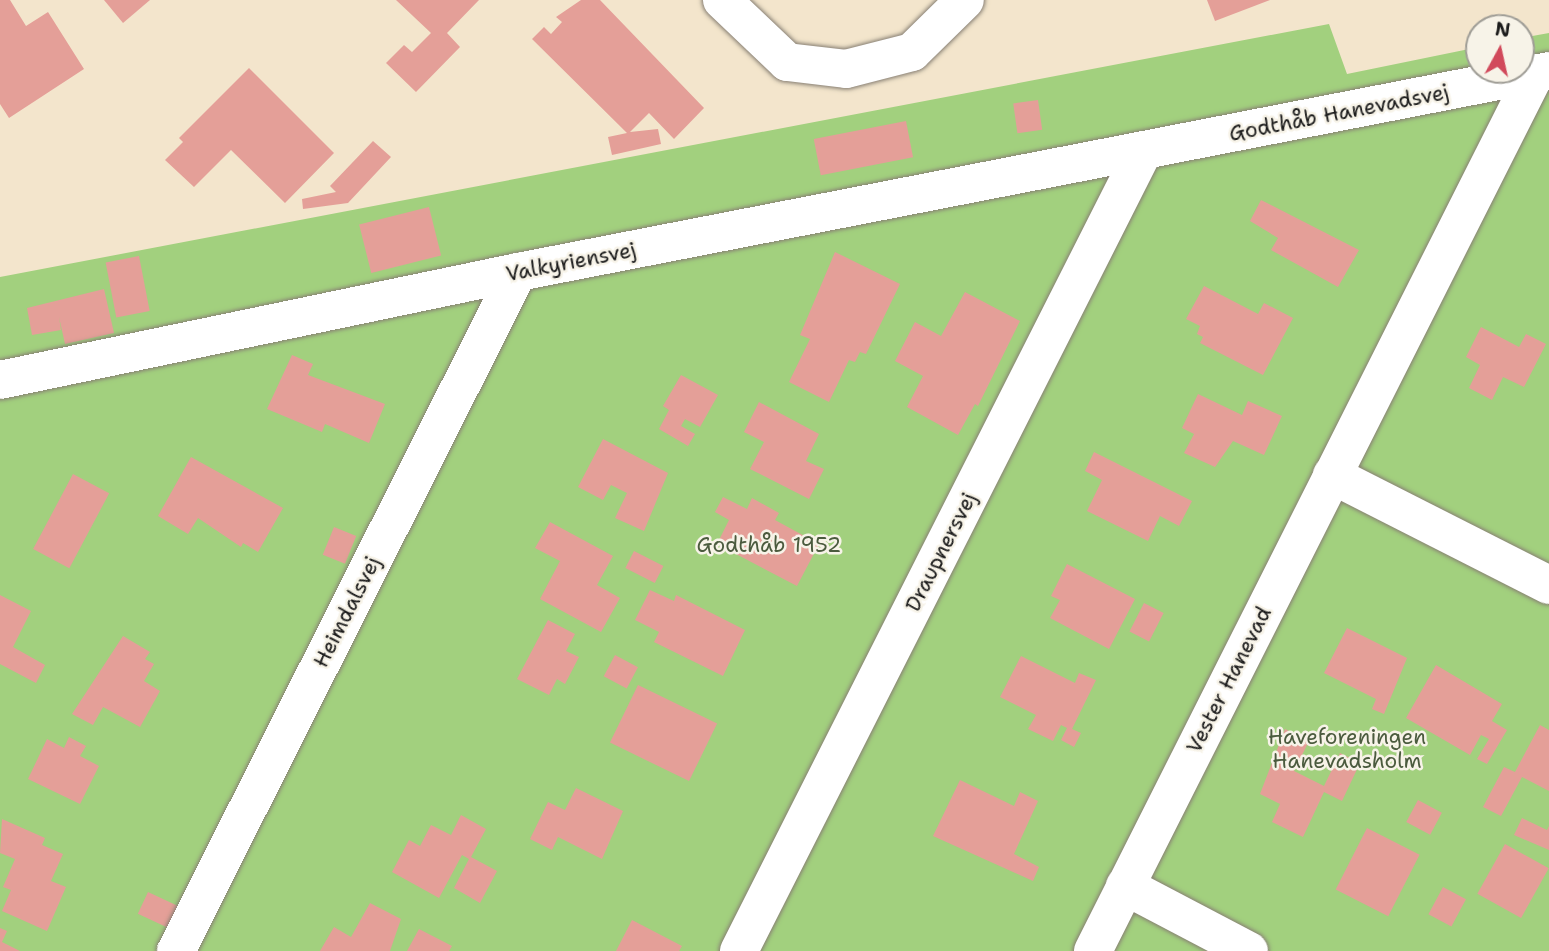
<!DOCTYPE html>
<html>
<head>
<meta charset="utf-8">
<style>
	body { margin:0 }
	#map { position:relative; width:1549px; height:951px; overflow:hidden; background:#f3e5cc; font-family:"Shantell Sans",sans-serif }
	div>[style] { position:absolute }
	.green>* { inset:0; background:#a2d07e }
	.building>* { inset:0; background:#e49f98; transform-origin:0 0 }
	.roads { filter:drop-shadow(0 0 2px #888074) drop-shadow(0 0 2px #888074) }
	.minor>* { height:38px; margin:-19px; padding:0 19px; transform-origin:19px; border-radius:19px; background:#fff }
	span { translate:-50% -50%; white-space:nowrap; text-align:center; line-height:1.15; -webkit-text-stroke:5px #f7f3e8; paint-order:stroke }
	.street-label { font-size:21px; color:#1c1c1c }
	.park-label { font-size:21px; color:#4b5b3e }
	.north { position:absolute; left:1465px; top:14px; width:70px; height:70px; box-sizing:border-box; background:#f7f3e8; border:2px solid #9f9d96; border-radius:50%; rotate:8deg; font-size:19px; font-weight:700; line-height:28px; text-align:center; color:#1c1c1c }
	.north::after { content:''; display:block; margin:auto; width:24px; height:32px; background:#d1495b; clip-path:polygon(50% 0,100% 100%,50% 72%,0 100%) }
</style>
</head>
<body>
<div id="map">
	<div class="green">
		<i style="clip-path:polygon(1329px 24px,1347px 74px,1479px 47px,1479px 70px,1521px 70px,1521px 38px,1549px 33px,1549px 951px,0 951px,0 277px)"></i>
	</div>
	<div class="building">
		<i style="clip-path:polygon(0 0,10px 0,26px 26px,48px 12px,84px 69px,9px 118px,0 104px)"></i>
		<i style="clip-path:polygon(104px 0,150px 0,123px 23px)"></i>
		<i style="clip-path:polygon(396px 0,479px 0,447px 33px,460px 47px,416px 92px,386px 63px,404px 45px,412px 52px,431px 33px)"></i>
		<i style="clip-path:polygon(581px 0,600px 0,704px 108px,674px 139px,649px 113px,630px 132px,658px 129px,661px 144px,612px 155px,608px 137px,627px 133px,532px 39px,544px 27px,551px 34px,562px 22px,556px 17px)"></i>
		<i style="clip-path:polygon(1207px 0,1270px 0,1215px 21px)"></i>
		<i style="clip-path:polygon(249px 68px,334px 153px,285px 203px,231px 150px,194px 187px,165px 160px,183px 142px,179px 138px)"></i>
		<i style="left:1038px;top:100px;width:30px;height:25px;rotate:82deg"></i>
		<i style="left:906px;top:121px;width:37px;height:94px;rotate:79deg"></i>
		<i style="clip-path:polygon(373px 141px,391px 157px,348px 203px,303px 209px,302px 199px,336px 192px,330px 186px)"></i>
		<i style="clip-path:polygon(1261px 200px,1359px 250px,1338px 287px,1271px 250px,1278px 238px,1250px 221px)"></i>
		<i style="left:429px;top:207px;width:50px;height:72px;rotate:76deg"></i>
		<i style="clip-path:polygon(835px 252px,900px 284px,866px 354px,860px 352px,855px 362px,849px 360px,829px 402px,789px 382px,810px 339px,800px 335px)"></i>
		<i style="left:139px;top:256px;width:56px;height:34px;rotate:79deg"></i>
		<i style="clip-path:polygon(1204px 286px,1258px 314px,1264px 303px,1293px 318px,1263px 375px,1200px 343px,1203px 337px,1197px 334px,1200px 326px,1186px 319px)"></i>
		<i style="clip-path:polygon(104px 289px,114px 333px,65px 344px,59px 317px,61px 330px,32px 335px,27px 308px)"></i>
		<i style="clip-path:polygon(965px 292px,1020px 321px,978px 406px,975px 404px,958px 435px,907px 407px,923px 376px,895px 361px,915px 322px,941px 336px)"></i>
		<i style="clip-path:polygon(1481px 327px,1519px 347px,1526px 334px,1546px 344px,1524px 387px,1503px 377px,1492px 400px,1469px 388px,1480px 365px,1466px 357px)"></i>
		<i style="clip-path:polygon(292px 355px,313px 364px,308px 375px,385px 404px,369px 443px,325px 424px,322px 432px,267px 409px)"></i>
		<i style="clip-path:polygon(681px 375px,718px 395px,700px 427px,685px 419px,681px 426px,695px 434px,688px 446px,659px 429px,669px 410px,663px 406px)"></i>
		<i style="clip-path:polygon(1198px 394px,1242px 415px,1248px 401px,1282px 416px,1264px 455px,1233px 441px,1215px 467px,1184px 453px,1194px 434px,1182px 428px)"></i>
		<i style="clip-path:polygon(759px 402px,819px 434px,806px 461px,824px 469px,809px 499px,750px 469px,764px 442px,744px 432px)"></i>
		<i style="clip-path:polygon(603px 439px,668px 473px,644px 531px,615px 518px,627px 493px,611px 485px,603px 500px,578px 487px)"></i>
		<i style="clip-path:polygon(1094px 452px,1192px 501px,1179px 526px,1160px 516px,1148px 541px,1087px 511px,1102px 480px,1085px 471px)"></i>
		<i style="clip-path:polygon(191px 457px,283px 508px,258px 552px,243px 543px,241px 547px,198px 518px,188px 534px,158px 516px)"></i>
		<i style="left:73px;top:474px;width:41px;height:85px;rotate:28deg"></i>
		<i style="clip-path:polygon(723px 497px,747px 509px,752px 498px,779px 513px,775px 520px,819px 544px,797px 586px,717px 544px,729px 520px,715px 512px)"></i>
		<i style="clip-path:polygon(550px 522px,613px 556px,597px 585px,620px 598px,601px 632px,540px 599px,560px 561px,535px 548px)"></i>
		<i style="left:334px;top:527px;width:24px;height:30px;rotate:22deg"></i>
		<i style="left:634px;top:551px;width:33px;height:19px;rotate:27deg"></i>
		<i style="clip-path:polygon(1067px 564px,1135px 599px,1109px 649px,1050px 618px,1060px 600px,1051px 596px)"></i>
		<i style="clip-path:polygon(650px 590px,674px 601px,676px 595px,745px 630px,723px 676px,654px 642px,659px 632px,635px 620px)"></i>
		<i style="clip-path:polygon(0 595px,31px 611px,13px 647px,45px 665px,36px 683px,0 664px)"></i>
		<i style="left:1144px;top:603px;width:22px;height:32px;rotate:27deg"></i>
		<i style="clip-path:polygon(548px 620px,575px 634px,566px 651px,579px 657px,565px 684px,557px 679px,549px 695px,517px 679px)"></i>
		<i style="clip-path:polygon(1347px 628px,1407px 658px,1384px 714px,1372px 709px,1376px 699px,1324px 673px)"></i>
		<i style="clip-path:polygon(123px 636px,150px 652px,145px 659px,154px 664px,144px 681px,160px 691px,140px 727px,103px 707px,93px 725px,72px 714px)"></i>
		<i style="left:615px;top:655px;width:26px;height:24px;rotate:28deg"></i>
		<i style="clip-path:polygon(1021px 656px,1075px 683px,1079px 673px,1096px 680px,1072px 729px,1081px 733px,1074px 747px,1061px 740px,1067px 728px,1061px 725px,1053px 741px,1028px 729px,1036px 715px,1000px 697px)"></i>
		<i style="clip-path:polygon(1436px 665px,1502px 704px,1492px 721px,1507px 730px,1487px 764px,1477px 759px,1489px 739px,1481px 735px,1470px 755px,1406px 718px)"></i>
		<i style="left:638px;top:685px;width:88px;height:64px;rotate:26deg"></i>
		<i style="clip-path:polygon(1540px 725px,1549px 730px,1549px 791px,1522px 777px,1501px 816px,1483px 807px,1504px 767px,1515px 772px)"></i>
		<i style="clip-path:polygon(1285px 729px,1309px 741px,1294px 771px,1324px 786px,1340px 753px,1360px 763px,1342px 801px,1324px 792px,1303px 837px,1272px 822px,1280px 804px,1260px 794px)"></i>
		<i style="clip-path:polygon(69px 737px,86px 746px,80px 756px,99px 766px,80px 804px,28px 779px,47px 739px,64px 748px)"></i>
		<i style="clip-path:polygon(960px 780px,1014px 806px,1020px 792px,1038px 801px,1014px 854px,1039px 867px,1033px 881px,933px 836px)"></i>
		<i style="clip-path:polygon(576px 788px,623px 811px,602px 859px,558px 837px,552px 850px,530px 839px,548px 802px,565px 810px)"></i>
		<i style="left:1418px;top:800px;width:27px;height:25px;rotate:28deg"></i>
		<i style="clip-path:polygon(461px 815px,486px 829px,471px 857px,497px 871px,480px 903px,454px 888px,469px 859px,462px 855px,439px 898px,392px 872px,409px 840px,420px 846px,431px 825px,451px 835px)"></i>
		<i style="clip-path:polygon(1522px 818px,1547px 830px,1549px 826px,1549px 850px,1514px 835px)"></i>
		<i style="clip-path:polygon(2px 819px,45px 838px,42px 845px,63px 854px,51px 881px,66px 887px,47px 931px,2px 911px,11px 890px,3px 887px,15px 859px,0 853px)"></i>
		<i style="left:1367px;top:828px;width:59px;height:69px;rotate:27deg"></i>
		<i style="left:1505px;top:844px;width:50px;height:57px;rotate:29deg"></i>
		<i style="left:1443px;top:887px;width:26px;height:31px;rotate:28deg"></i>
		<i style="left:148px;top:892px;width:42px;height:24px;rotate:25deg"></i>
		<i style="clip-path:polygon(370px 903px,401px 919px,390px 951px,320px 951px,334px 927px,351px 937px)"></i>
		<i style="clip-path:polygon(632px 920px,682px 946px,679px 951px,616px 951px)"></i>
		<i style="clip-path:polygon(0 928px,7px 931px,2px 942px,20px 951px,0 951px)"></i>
		<i style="clip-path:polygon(419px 929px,452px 946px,449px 951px,407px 951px)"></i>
	</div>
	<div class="roads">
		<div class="minor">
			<i style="left:722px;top:0;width:90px;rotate:43.6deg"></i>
			<i style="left:787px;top:62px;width:59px;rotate:6.8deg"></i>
			<i style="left:846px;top:69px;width:68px;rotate:-14.4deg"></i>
			<i style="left:912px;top:52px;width:74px;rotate:-44.5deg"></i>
			<i style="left:0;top:380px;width:529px;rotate:-11.78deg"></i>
			<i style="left:518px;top:272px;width:1050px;rotate:-11.03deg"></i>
			<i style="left:1332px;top:475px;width:243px;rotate:26.9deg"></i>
			<i style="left:1125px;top:886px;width:140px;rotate:27.7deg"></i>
			<i style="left:176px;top:951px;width:760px;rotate:-63.27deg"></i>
			<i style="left:739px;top:951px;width:895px;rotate:-63.18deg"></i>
			<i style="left:1093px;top:951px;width:982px;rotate:-63.25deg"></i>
		</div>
	</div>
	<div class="street-label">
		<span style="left:1339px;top:113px;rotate:-11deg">Godthåb Hanevadsvej</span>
		<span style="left:571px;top:262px;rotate:-11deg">Valkyriensvej</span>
		<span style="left:941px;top:552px;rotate:-63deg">Draupnersvej</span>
		<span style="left:347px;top:612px;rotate:-63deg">Heimdalsvej</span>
		<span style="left:1229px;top:680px;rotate:-63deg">Vester Hanevad</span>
	</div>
	<div class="park-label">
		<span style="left:769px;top:545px">Godthåb 1952</span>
		<span style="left:1347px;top:749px">Haveforeningen<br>Hanevadsholm</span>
	</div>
	<div class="north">N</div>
</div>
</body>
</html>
